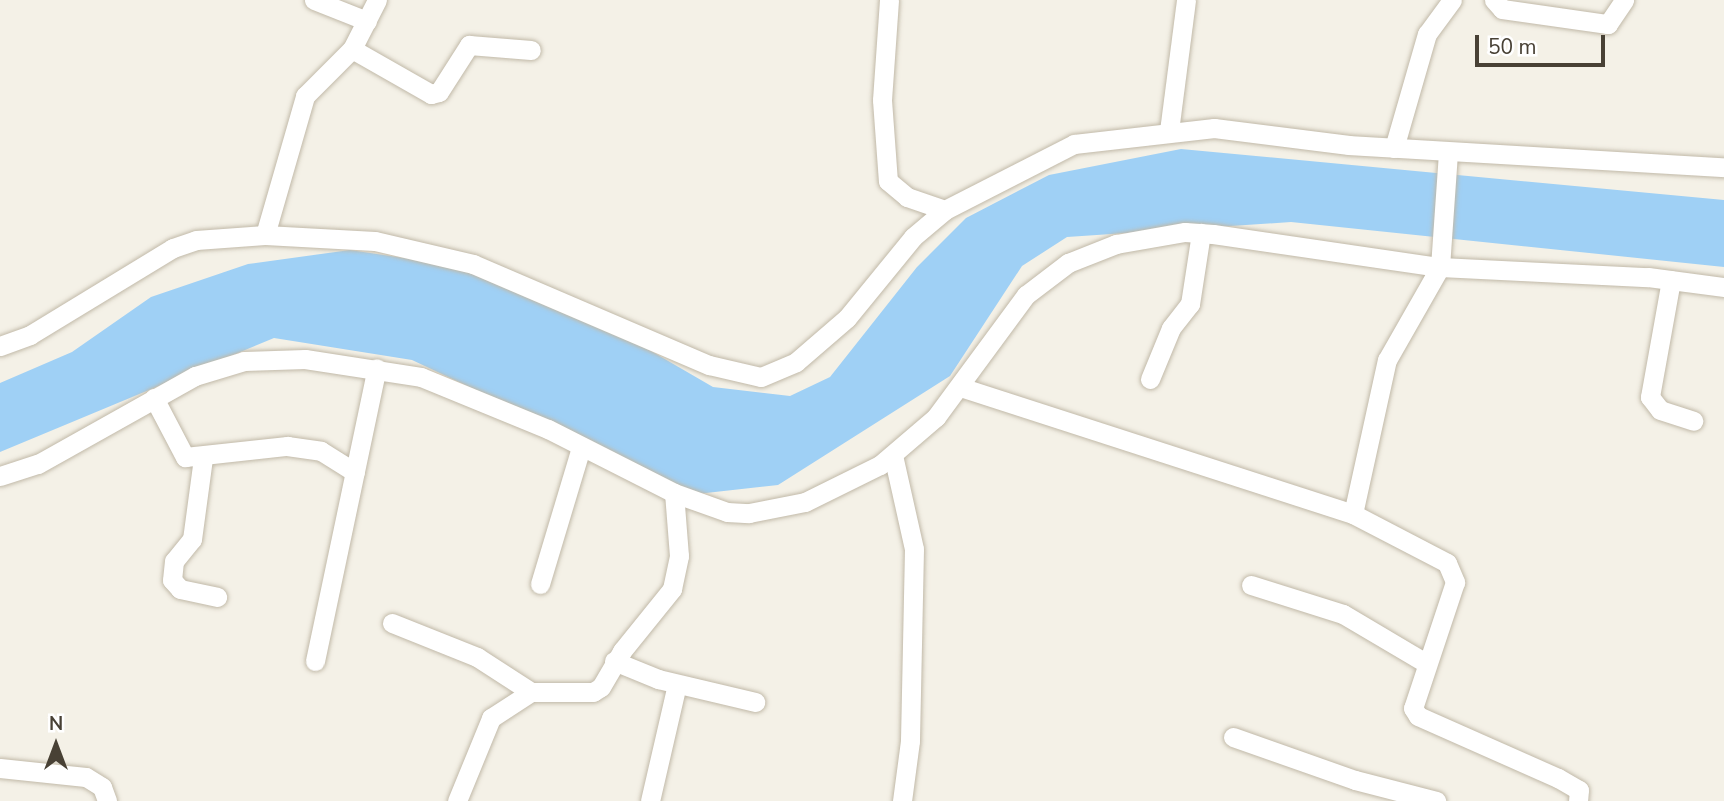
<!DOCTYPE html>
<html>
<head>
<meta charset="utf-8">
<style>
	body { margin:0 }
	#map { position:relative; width:1724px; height:801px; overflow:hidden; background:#f4f1e7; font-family:"Nunito Sans",sans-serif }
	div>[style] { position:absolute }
	.water>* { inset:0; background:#9fd0f5 }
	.roads { filter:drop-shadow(0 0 2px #c1b9a8) drop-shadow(0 0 2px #c1b9a8) }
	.minor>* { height:19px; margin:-9.5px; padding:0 9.5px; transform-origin:9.5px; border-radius:9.5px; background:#fff }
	span { translate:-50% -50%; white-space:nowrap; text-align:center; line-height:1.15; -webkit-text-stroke:6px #fff; paint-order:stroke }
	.north { position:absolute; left:21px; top:710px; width:70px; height:70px; -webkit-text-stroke:5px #fff; paint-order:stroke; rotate:0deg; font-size:19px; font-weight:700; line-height:28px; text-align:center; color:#484135 }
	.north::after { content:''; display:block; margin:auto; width:24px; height:32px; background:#484135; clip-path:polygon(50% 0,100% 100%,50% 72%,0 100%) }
	.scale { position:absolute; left:1475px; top:35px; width:130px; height:32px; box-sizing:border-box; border:4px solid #484135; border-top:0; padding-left:9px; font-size:21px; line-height:24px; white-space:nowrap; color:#484135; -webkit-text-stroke:5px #fff; paint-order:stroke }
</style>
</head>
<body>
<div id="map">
	<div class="water">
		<i style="clip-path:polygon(1181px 149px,1724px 200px,1724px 267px,1291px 222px,1067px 237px,1022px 266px,950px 376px,778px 485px,697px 494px,412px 360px,274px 338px,0 452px,0 383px,72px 352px,151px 297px,248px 264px,350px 250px,485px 270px,651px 351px,713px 387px,790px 396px,830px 377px,917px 267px,966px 218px,1049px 175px)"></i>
	</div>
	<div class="roads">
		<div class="minor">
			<i style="left:314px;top:0;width:57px;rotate:21.6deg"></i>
			<i style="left:889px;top:0;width:100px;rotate:94deg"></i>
			<i style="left:882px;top:100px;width:81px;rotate:85.8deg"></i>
			<i style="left:888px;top:181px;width:25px;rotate:40deg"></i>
			<i style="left:907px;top:197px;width:40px;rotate:18.9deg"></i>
			<i style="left:1494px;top:0;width:12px;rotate:48deg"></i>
			<i style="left:1502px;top:9px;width:107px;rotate:8.1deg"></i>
			<i style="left:1608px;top:24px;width:29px;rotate:-56deg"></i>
			<i style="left:352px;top:49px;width:91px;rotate:29.7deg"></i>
			<i style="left:431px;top:94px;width:8px;rotate:-14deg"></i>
			<i style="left:439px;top:92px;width:56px;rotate:-57.4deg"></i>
			<i style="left:469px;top:45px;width:62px;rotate:4.6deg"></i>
			<i style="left:1169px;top:131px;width:132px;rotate:-82.6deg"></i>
			<i style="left:1394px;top:148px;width:119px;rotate:-73.9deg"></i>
			<i style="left:1427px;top:34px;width:42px;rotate:-53.7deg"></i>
			<i style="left:265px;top:235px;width:145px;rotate:-73.9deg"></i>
			<i style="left:305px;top:96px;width:66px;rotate:-45deg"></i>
			<i style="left:352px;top:49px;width:55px;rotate:-63deg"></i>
			<i style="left:1671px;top:280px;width:119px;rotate:100.2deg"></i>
			<i style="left:1650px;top:397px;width:16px;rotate:52deg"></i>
			<i style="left:1660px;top:410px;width:35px;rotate:18deg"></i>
			<i style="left:0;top:346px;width:32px;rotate:-20deg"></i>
			<i style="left:30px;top:335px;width:167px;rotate:-31.3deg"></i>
			<i style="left:173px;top:248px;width:24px;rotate:-19deg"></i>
			<i style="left:196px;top:240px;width:69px;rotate:-4.1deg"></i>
			<i style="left:265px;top:235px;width:110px;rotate:3.1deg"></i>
			<i style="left:375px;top:241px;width:101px;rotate:13.2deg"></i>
			<i style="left:473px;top:264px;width:257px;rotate:23.2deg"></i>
			<i style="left:709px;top:365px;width:53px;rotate:13deg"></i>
			<i style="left:761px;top:377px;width:38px;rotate:-23deg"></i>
			<i style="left:796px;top:362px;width:67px;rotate:-40.8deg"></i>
			<i style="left:847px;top:318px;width:104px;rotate:-50.8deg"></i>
			<i style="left:913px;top:237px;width:42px;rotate:-40.2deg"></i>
			<i style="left:945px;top:210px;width:145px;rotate:-27.1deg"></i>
			<i style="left:1074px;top:144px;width:141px;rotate:-6.5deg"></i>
			<i style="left:1214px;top:128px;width:136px;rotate:7.2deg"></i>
			<i style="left:1349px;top:145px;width:376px;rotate:3.4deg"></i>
			<i style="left:1150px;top:379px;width:55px;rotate:-67.6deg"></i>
			<i style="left:1171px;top:328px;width:31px;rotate:-52deg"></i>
			<i style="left:1190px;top:304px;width:72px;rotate:-81.2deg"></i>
			<i style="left:960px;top:387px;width:413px;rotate:17.9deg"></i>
			<i style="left:1353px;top:514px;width:106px;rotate:27.5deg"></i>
			<i style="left:1447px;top:563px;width:21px;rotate:67deg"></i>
			<i style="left:1455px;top:582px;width:133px;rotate:108.4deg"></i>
			<i style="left:1413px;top:708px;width:9px;rotate:58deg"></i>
			<i style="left:1418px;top:716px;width:153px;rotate:23.9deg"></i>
			<i style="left:1558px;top:778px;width:24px;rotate:30deg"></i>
			<i style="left:1579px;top:790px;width:11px;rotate:95deg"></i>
			<i style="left:154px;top:398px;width:67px;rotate:62.3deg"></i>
			<i style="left:185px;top:457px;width:103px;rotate:-6.2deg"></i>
			<i style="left:287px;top:446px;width:34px;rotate:8deg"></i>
			<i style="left:321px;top:451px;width:40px;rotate:32deg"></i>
			<i style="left:893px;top:455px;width:96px;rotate:77.4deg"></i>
			<i style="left:914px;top:549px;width:192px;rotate:91.2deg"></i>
			<i style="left:910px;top:741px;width:61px;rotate:97.6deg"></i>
			<i style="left:203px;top:458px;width:82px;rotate:97.7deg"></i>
			<i style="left:192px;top:539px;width:28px;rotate:129deg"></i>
			<i style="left:174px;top:561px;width:19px;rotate:96deg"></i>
			<i style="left:172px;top:580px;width:12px;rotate:48deg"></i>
			<i style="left:180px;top:589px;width:38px;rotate:12deg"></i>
			<i style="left:0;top:476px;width:40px;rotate:-18deg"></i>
			<i style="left:38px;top:464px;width:180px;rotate:-29.3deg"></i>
			<i style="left:195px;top:376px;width:51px;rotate:-17deg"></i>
			<i style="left:244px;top:361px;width:61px;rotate:-1.9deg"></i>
			<i style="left:305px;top:359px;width:117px;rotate:8.8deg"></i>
			<i style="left:421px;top:377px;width:137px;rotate:22.3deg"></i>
			<i style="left:548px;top:429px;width:141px;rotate:26.9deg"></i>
			<i style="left:674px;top:493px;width:56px;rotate:19.7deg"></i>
			<i style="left:727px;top:512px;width:22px;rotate:3deg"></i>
			<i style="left:749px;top:513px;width:57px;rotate:-11.1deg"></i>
			<i style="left:805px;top:502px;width:84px;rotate:-26.3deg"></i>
			<i style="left:880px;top:465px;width:74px;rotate:-40.6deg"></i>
			<i style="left:936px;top:417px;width:152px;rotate:-53.6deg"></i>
			<i style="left:1026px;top:295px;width:53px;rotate:-37.3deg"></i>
			<i style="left:1068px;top:263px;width:52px;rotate:-21.6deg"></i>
			<i style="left:1116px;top:244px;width:70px;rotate:-9.9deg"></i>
			<i style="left:1185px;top:232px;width:28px;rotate:4deg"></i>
			<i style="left:1213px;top:234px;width:229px;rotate:8.3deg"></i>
			<i style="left:1440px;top:267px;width:208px;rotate:2.8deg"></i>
			<i style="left:1648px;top:277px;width:77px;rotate:7.5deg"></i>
			<i style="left:1353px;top:514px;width:158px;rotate:-77.6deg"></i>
			<i style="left:1387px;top:360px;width:107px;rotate:-60.3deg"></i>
			<i style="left:1440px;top:267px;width:115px;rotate:-86deg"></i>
			<i style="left:540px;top:584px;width:143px;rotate:-73.3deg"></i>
			<i style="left:1251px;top:585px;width:96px;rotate:17.5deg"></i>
			<i style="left:1343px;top:614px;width:96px;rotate:30.6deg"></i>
			<i style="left:392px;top:623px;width:92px;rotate:21.8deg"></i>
			<i style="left:477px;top:657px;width:64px;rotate:32.9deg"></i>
			<i style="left:315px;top:661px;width:299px;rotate:-78.1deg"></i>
			<i style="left:614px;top:661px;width:48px;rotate:22.2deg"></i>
			<i style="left:658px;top:679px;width:100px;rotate:13.3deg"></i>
			<i style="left:1233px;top:737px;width:129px;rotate:19.4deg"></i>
			<i style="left:1355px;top:780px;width:84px;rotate:14.5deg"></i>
			<i style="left:0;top:768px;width:86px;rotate:6deg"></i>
			<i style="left:86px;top:777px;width:19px;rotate:32deg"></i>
			<i style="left:102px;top:787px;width:15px;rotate:70deg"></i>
			<i style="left:457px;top:801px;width:90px;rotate:-67.7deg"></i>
			<i style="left:491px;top:718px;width:48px;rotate:-33deg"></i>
			<i style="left:531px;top:692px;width:62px"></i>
			<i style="left:593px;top:692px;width:9px;rotate:-32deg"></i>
			<i style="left:601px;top:687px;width:42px;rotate:-59.7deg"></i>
			<i style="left:622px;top:651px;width:80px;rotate:-51.1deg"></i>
			<i style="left:672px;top:589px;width:34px;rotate:-78deg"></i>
			<i style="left:679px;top:556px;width:63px;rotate:-94.5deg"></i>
			<i style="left:650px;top:801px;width:120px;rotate:-77deg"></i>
		</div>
	</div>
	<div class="north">N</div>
	<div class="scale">50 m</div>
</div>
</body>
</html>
